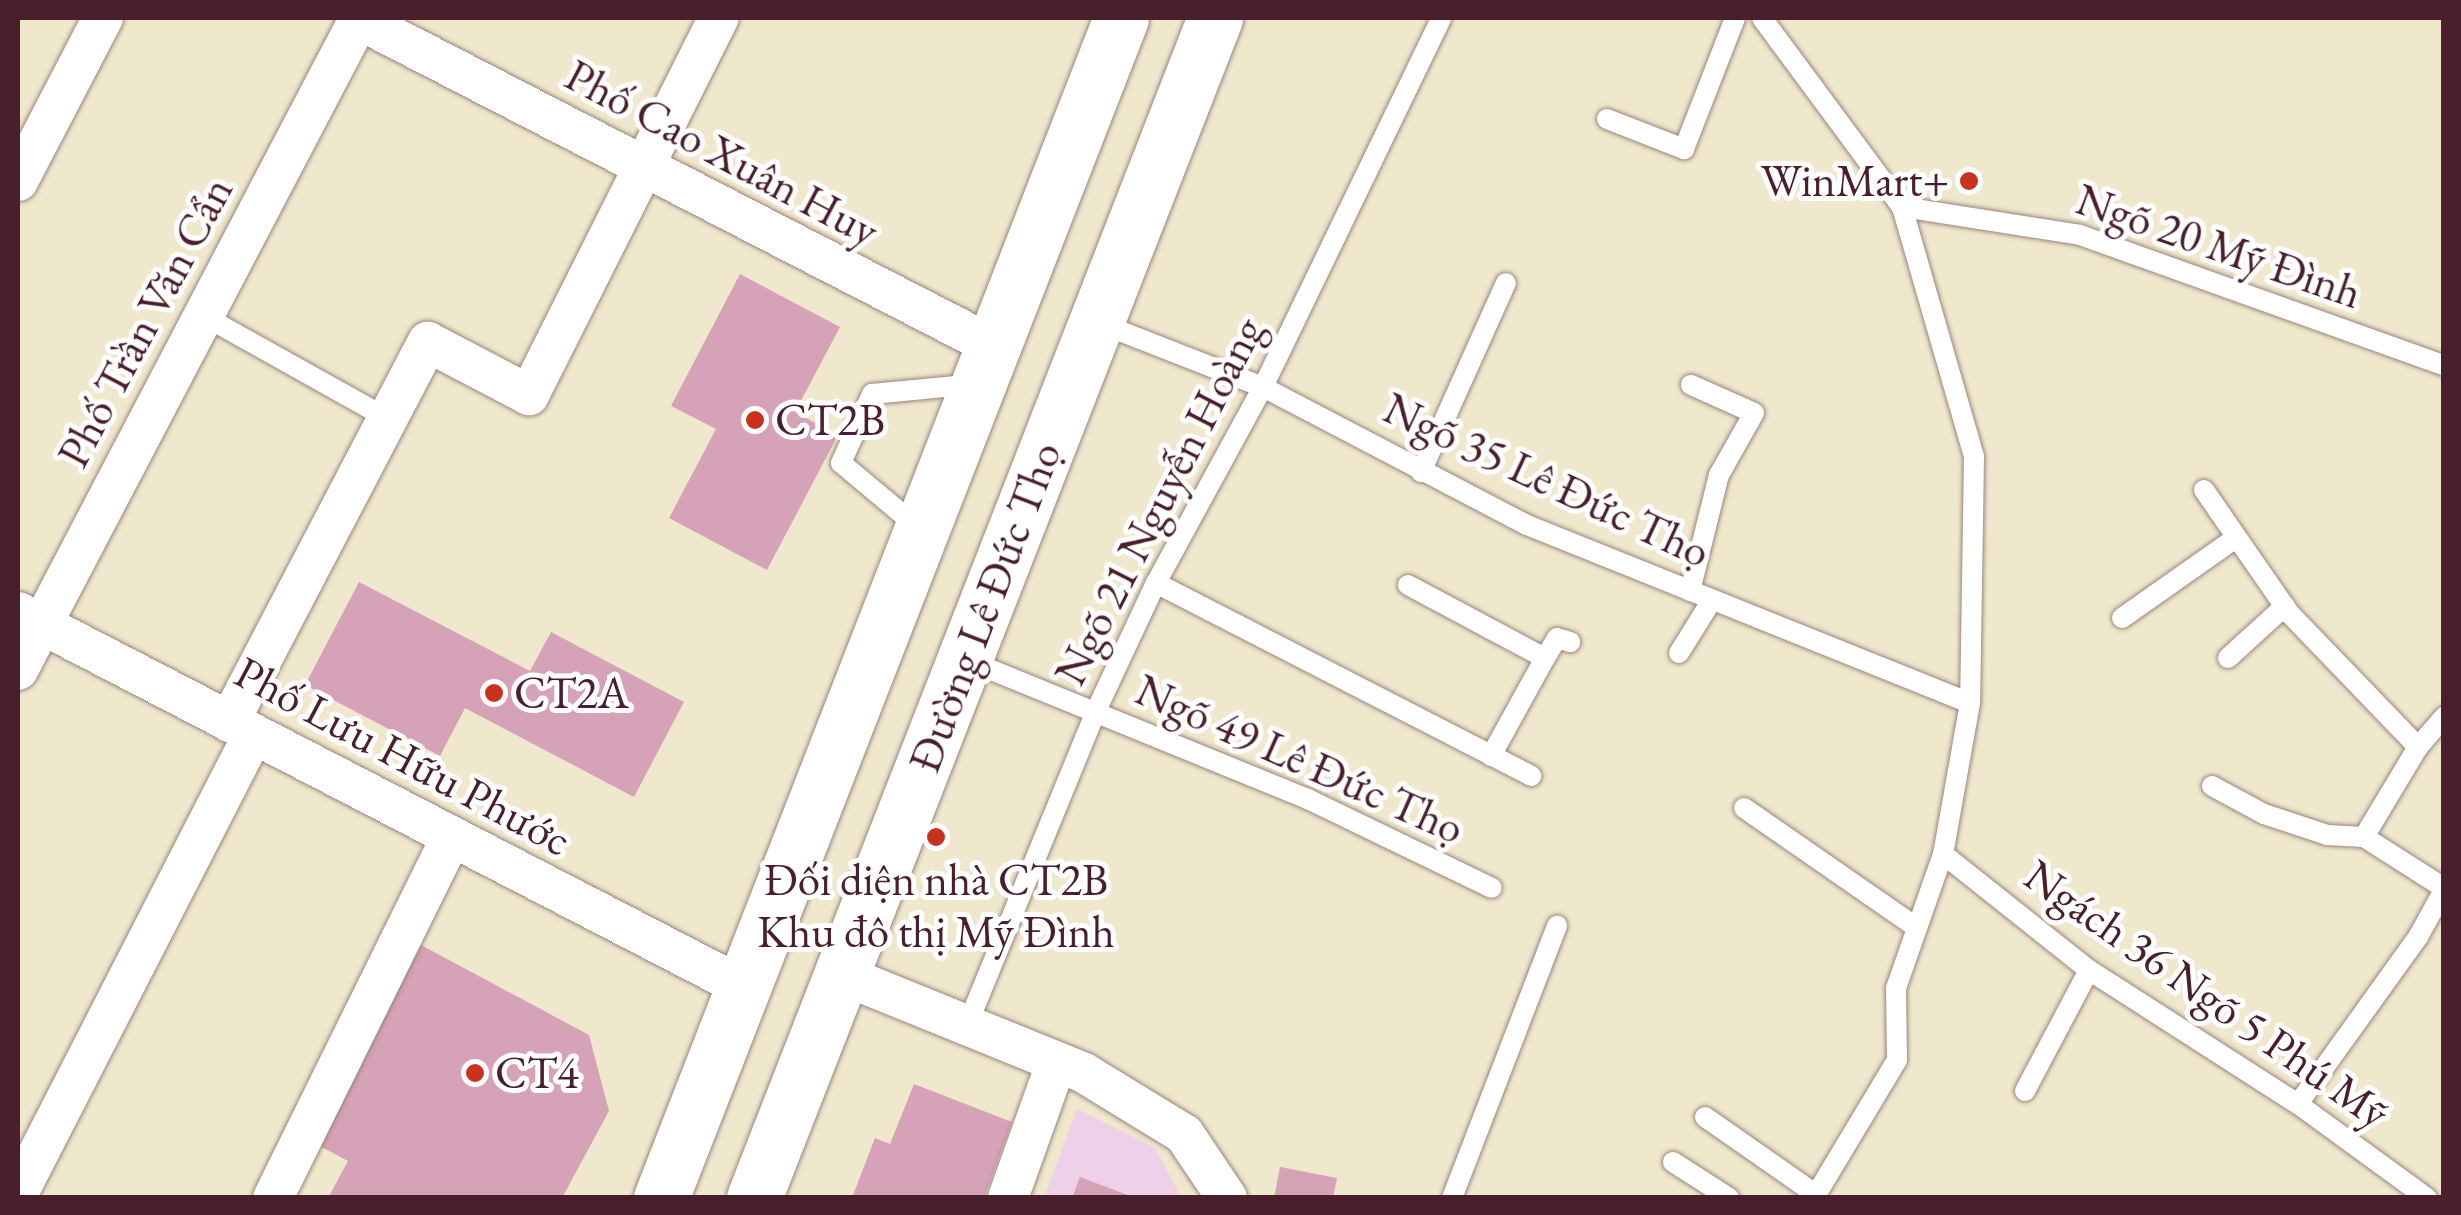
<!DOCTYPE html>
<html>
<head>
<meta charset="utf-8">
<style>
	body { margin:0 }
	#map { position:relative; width:2461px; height:1215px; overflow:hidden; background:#efe8cd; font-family:"EB Garamond",serif }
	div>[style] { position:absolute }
	.built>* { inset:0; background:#eed0e8 }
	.building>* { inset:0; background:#d5a2b8 }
	.roads { filter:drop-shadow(0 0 2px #9c847c) drop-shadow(0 0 2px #9c847c) }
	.service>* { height:20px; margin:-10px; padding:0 10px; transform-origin:10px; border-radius:10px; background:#fff }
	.minor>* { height:40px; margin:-20px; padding:0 20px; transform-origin:20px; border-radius:20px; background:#fff }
	.secondary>* { height:55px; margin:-27.5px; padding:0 27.5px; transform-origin:27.5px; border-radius:27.5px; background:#fff }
	.dots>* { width:28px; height:28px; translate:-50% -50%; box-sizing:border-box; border:5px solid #fff; border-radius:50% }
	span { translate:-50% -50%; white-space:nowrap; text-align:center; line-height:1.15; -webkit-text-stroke:10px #fff; paint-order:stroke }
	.street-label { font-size:45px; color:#4a1f2b }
	.poi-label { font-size:45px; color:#4a1f2b }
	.right { translate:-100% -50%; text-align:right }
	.left { translate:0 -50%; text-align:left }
	.frame { position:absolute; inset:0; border:20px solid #4a1f2b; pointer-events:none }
</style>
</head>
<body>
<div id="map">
	<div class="built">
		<i style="clip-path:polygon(1077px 1109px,1155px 1148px,1181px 1197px,1044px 1198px)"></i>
	</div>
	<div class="building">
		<i style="clip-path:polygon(740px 274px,840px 327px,795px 412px,838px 435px,767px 570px,669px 518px,716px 429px,671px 406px)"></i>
		<i style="clip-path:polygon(359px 582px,530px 671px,551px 632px,684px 702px,634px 797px,465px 708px,440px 756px,305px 685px)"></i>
		<i style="clip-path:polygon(421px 945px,589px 1035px,609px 1111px,562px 1198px,328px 1198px,348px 1161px,314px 1143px)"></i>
		<i style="clip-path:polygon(914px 1084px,1012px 1122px,984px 1198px,852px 1198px,875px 1138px,890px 1144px)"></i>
		<i style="clip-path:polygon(1280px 1167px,1337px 1178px,1333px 1198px,1274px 1198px)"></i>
		<i style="clip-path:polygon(1080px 1177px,1133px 1197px,1133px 1198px,1072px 1198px)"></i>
	</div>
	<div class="roads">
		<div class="service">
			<i style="left:1762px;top:18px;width:235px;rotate:53.5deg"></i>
			<i style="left:1902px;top:207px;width:259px;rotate:73.9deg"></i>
			<i style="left:1974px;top:456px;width:247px;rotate:90.9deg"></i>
			<i style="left:1970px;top:703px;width:153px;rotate:100.1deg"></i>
			<i style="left:1943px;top:854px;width:142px;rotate:109.3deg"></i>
			<i style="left:1896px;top:988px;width:72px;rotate:89.2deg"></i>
			<i style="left:1897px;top:1060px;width:161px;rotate:121deg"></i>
			<i style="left:1607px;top:119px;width:83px;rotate:21.3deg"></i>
			<i style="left:1684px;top:149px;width:141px;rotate:-68.7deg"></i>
			<i style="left:1902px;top:207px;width:180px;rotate:8.9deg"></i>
			<i style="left:2080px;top:235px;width:387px;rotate:19.7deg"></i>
			<i style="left:204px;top:316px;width:211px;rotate:29.2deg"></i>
			<i style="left:1097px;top:322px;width:178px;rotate:21.4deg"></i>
			<i style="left:1263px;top:387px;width:298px;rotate:27.6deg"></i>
			<i style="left:1527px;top:525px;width:477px;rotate:21.9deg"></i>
			<i style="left:1421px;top:472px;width:207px;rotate:-65.8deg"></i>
			<i style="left:2204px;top:490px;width:151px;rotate:55.3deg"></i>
			<i style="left:2290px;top:614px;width:185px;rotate:46.1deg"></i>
			<i style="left:2418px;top:747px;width:105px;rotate:121deg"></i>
			<i style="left:2364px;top:837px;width:95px;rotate:32.5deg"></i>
			<i style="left:920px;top:529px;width:103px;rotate:-140.1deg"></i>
			<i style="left:841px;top:463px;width:76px;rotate:-65.8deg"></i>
			<i style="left:872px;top:394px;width:103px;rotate:-5.5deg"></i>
			<i style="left:1156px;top:583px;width:422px;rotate:27.2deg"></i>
			<i style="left:1408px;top:585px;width:155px;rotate:28.1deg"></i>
			<i style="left:1545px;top:658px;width:112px;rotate:118.9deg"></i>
			<i style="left:1690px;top:591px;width:120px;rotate:-76deg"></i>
			<i style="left:1719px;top:475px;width:71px;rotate:-60.6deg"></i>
			<i style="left:1754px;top:413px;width:69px;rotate:-156deg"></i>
			<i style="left:2122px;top:618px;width:136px;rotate:-35.1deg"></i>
			<i style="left:1679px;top:653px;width:62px;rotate:-58.1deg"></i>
			<i style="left:1545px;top:658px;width:23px;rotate:-59deg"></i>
			<i style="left:1557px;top:638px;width:14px;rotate:17deg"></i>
			<i style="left:2228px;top:658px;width:77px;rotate:-42.4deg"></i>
			<i style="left:967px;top:660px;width:368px;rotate:22.2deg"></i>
			<i style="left:1308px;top:799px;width:204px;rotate:25.8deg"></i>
			<i style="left:2418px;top:747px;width:40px;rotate:-49deg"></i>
			<i style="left:2212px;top:786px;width:59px;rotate:28.3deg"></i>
			<i style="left:2264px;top:814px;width:66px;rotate:18.4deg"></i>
			<i style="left:2327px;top:835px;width:37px;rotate:3deg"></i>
			<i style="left:1744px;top:808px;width:206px;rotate:34.7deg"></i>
			<i style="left:1943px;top:854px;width:186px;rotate:38.5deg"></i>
			<i style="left:2089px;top:970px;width:248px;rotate:32.7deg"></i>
			<i style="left:2298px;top:1104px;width:160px;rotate:36.1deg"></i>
			<i style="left:966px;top:1028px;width:340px;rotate:-67.7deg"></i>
			<i style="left:1095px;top:713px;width:144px;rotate:-64.9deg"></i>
			<i style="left:1156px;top:583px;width:223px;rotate:-61.4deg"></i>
			<i style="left:1263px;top:387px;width:410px;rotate:-64.2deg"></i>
			<i style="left:2025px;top:1091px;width:137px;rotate:-62.1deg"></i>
			<i style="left:2298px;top:1104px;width:206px;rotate:-54.3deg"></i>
			<i style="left:2418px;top:937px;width:54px;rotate:-61deg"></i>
			<i style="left:1705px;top:1117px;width:133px;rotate:34.9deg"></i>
			<i style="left:1673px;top:1162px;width:67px;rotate:32.7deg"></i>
			<i style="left:1452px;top:1198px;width:292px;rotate:-68.9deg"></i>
		</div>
		<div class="minor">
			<i style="left:356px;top:18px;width:714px;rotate:27.25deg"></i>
			<i style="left:18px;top:181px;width:184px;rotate:-62.5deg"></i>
			<i style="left:18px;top:612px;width:816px;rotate:27.35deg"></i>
			<i style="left:18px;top:670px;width:735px;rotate:-62.35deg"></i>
			<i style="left:229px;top:722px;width:429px;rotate:-62.4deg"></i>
			<i style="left:428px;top:342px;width:114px;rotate:27.7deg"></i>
			<i style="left:529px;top:395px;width:422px;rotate:-63.3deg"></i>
			<i style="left:843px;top:975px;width:260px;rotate:22.1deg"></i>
			<i style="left:1084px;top:1073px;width:117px;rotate:31.4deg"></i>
			<i style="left:1184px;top:1134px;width:77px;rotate:56.1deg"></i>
			<i style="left:18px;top:1193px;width:515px;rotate:-62.84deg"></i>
			<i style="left:273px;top:1198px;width:402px;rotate:-63.7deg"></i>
			<i style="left:1008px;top:1198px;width:142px;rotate:-70.3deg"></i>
		</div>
		<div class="secondary">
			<i style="left:661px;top:1198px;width:1266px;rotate:-68.7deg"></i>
			<i style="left:754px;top:1198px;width:1267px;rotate:-68.66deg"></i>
		</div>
	</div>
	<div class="dots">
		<i style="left:1969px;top:181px;background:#c8321e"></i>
		<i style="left:755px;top:420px;background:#c8321e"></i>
		<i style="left:494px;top:693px;background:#c8321e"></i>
		<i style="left:936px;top:837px;background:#c8321e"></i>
		<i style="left:475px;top:1073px;background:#c8321e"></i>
	</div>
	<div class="street-label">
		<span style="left:722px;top:153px;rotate:28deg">Phố Cao Xuân Huy</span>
		<span style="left:2219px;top:246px;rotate:19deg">Ngõ 20 Mỹ Đình</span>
		<span style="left:145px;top:322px;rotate:-62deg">Phố Trần Văn Cẩn</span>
		<span style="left:1547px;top:480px;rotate:25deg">Ngõ 35 Lê Đức Thọ</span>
		<span style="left:1159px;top:501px;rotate:-63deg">Ngõ 21 Nguyễn Hoàng</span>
		<span style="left:985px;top:607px;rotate:-69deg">Đường Lê Đức Thọ</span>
		<span style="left:403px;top:756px;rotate:28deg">Phố Lưu Hữu Phước</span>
		<span style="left:1300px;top:759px;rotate:24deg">Ngõ 49 Lê Đức Thọ</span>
		<span style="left:2207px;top:994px;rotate:35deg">Ngách 36 Ngõ 5 Phú Mỹ</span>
	</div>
	<div class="poi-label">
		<span class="right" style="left:1949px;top:181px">WinMart+</span>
		<span class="left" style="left:775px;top:420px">CT2B</span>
		<span class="left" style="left:514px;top:693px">CT2A</span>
		<span style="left:936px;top:906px">Đối diện nhà CT2B<br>Khu đô thị Mỹ Đình</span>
		<span class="left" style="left:495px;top:1073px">CT4</span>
	</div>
	<div class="frame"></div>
</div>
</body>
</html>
